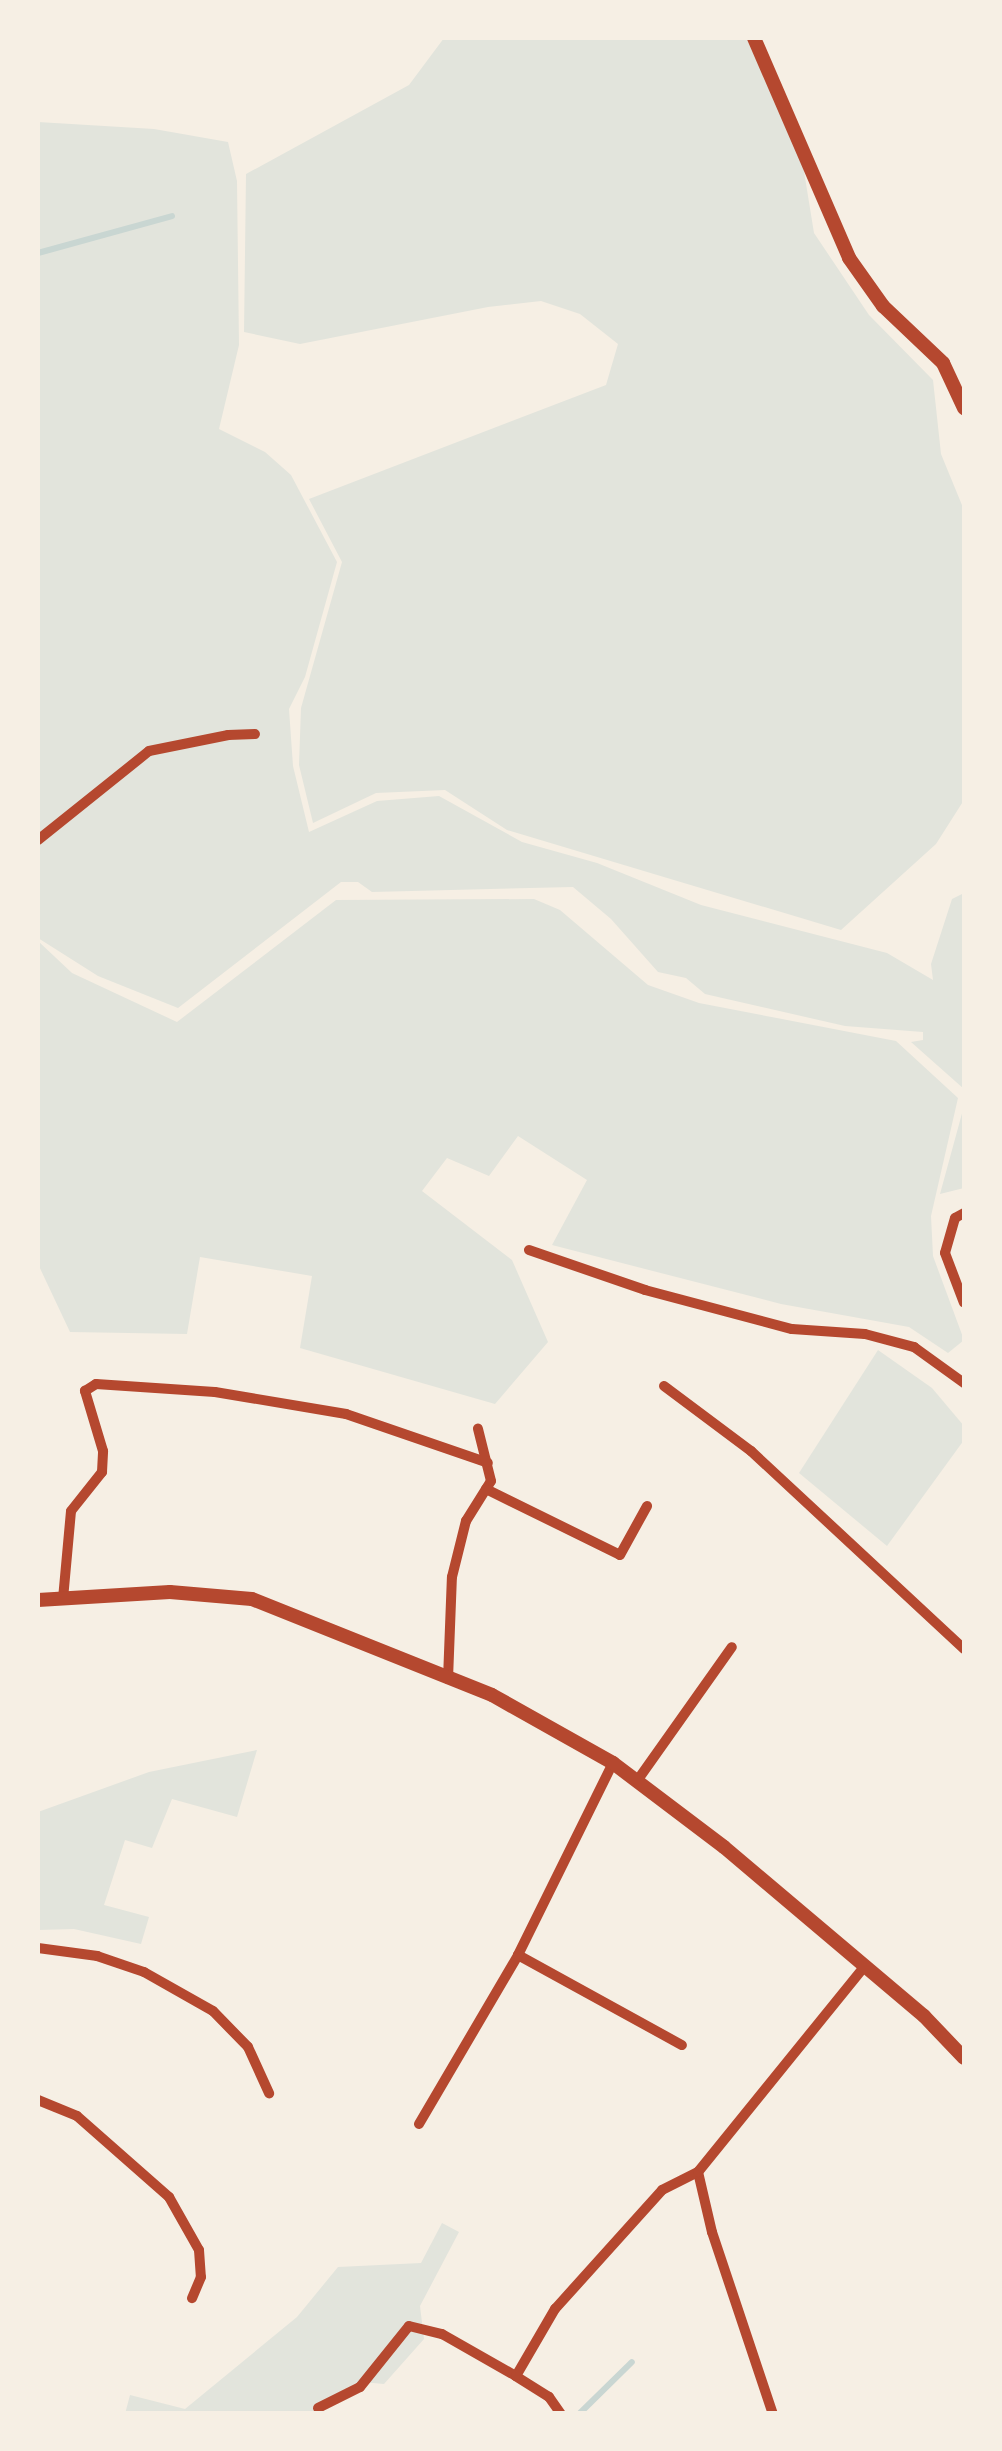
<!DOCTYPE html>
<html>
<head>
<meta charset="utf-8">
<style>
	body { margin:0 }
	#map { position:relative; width:1002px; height:2451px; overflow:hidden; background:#f6efe4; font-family:Quicksand,sans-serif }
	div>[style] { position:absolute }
	.green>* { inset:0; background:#e2e4dc }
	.stream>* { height:6px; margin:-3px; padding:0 3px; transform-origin:3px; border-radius:3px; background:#c9d6d2 }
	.minor>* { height:10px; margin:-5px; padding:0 5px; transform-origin:5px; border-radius:5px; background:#b5482f }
	.tertiary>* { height:14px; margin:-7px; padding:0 7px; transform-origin:7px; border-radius:7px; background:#b5482f }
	span { translate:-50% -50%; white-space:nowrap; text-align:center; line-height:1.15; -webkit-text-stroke:10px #f6efe4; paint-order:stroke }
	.frame { position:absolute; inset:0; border:40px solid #f6efe4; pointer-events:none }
</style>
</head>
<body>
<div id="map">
	<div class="green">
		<i style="clip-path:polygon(444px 38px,755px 38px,802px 159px,814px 233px,869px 315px,933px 380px,941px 454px,964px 510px,964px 800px,936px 844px,841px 930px,507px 830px,445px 790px,376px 793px,313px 823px,299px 765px,301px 708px,342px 562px,309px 499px,606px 385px,618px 344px,580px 314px,541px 301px,488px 307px,300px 344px,244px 332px,246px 174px,409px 85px)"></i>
		<i style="clip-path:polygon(38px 122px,154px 129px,228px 142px,237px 181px,239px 345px,219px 429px,265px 452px,291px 475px,337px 562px,305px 677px,289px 709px,293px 766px,309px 832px,377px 801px,439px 796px,522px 842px,597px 863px,701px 905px,887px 953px,933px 980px,931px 964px,952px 899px,964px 893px,964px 1089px,911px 1042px,923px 1040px,923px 1032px,845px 1026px,718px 997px,705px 994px,686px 978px,658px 972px,611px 919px,573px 887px,372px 892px,358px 882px,341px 882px,178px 1008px,98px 976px,38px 938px)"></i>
		<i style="clip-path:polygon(534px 899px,560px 910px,648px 985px,699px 1003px,896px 1041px,958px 1098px,931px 1216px,933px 1256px,964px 1340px,948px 1353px,909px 1327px,781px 1304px,552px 1245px,587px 1180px,518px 1136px,489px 1176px,447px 1158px,422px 1191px,512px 1260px,548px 1342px,495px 1404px,300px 1348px,312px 1276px,200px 1257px,187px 1334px,70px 1332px,38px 1264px,38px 941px,72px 973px,177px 1022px,336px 900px)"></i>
		<i style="clip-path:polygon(964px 1106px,964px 1188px,940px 1194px)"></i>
		<i style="clip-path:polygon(878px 1350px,932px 1388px,964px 1426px,964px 1440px,887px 1546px,799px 1473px)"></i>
		<i style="clip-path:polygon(257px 1750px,237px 1817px,172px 1799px,152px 1848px,125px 1840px,104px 1905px,149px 1917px,141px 1944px,74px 1929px,38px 1930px,38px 1812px,149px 1772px)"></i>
		<i style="clip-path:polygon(442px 2223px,459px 2232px,420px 2306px,424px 2339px,384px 2384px,362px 2382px,320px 2413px,125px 2414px,130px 2395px,185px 2409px,297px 2317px,338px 2267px,421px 2263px)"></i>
	</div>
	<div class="stream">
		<i style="left:38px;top:253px;width:139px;rotate:-15.4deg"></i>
		<i style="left:579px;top:2414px;width:74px;rotate:-44.5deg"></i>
	</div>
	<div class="minor">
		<i style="left:38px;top:840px;width:142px;rotate:-38.7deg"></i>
		<i style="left:149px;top:751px;width:81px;rotate:-11.4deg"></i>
		<i style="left:228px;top:735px;width:27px;rotate:-2deg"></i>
		<i style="left:964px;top:1213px;width:10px;rotate:151deg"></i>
		<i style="left:955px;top:1218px;width:36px;rotate:106deg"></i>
		<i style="left:945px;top:1253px;width:53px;rotate:69.2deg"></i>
		<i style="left:529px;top:1250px;width:123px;rotate:19deg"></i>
		<i style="left:645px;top:1290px;width:152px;rotate:14.9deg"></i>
		<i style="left:792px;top:1329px;width:73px;rotate:3.9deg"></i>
		<i style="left:865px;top:1334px;width:51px;rotate:14.9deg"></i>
		<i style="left:914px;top:1347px;width:62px;rotate:35.8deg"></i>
		<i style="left:664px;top:1386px;width:109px;rotate:36.8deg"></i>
		<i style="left:751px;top:1451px;width:291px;rotate:42.9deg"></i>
		<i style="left:486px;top:1489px;width:149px;rotate:26.2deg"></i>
		<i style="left:620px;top:1555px;width:56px;rotate:-61.1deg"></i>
		<i style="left:63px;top:1599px;width:88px;rotate:-84.8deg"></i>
		<i style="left:71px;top:1511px;width:50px;rotate:-51.5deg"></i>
		<i style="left:102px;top:1472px;width:21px;rotate:-87deg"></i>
		<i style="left:103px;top:1451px;width:63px;rotate:-106.7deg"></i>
		<i style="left:85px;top:1391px;width:13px;rotate:-32deg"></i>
		<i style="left:96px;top:1384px;width:119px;rotate:3.8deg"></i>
		<i style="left:215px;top:1392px;width:133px;rotate:9.5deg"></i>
		<i style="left:346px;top:1414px;width:150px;rotate:19deg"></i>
		<i style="left:448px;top:1679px;width:102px;rotate:-87.8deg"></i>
		<i style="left:452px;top:1577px;width:58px;rotate:-76deg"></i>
		<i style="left:466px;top:1521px;width:47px;rotate:-58deg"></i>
		<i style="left:491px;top:1481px;width:54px;rotate:-104deg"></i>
		<i style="left:637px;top:1781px;width:164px;rotate:-54.7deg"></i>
		<i style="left:38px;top:1948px;width:60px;rotate:7.7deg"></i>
		<i style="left:97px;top:1956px;width:50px;rotate:18.8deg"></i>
		<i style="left:144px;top:1972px;width:79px;rotate:29.5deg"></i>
		<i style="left:213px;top:2011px;width:50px;rotate:45.8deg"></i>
		<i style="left:248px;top:2047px;width:51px;rotate:65.5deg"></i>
		<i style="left:518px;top:1955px;width:187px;rotate:28.8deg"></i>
		<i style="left:38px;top:2100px;width:42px;rotate:22.3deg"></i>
		<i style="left:77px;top:2116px;width:123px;rotate:41.4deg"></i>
		<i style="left:169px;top:2197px;width:61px;rotate:60.5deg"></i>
		<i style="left:199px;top:2250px;width:27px;rotate:86deg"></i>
		<i style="left:201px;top:2277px;width:23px;rotate:113deg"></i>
		<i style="left:419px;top:2124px;width:196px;rotate:-59.6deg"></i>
		<i style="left:518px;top:1955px;width:214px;rotate:-63.7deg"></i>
		<i style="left:698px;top:2172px;width:62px;rotate:76.9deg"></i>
		<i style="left:712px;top:2232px;width:192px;rotate:71.5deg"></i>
		<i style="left:318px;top:2408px;width:47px;rotate:-26.6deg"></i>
		<i style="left:360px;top:2387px;width:78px;rotate:-51.2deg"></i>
		<i style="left:409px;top:2326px;width:34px;rotate:14deg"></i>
		<i style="left:442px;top:2334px;width:85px;rotate:29.6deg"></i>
		<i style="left:561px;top:2414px;width:21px;rotate:-125deg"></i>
		<i style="left:549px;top:2397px;width:39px;rotate:-148deg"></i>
		<i style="left:516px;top:2376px;width:78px;rotate:-59.8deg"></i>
		<i style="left:555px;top:2309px;width:160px;rotate:-48deg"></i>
		<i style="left:662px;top:2190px;width:40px;rotate:-26.6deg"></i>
		<i style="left:698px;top:2172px;width:265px;rotate:-51deg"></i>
	</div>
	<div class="tertiary">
		<i style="left:754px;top:38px;width:240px;rotate:66.6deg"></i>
		<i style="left:849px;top:258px;width:59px;rotate:54.7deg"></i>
		<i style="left:883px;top:306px;width:83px;rotate:43.5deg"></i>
		<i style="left:943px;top:363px;width:50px;rotate:65deg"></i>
		<i style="left:38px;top:1600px;width:132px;rotate:-3.5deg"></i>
		<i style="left:170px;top:1592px;width:82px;rotate:4.9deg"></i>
		<i style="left:252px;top:1599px;width:258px;rotate:21.8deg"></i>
		<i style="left:492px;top:1695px;width:139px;rotate:29.3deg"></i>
		<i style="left:613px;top:1763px;width:139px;rotate:37.1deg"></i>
		<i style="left:724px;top:1847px;width:262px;rotate:40.2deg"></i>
		<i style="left:924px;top:2016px;width:58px;rotate:46.4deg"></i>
	</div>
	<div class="frame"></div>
</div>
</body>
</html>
